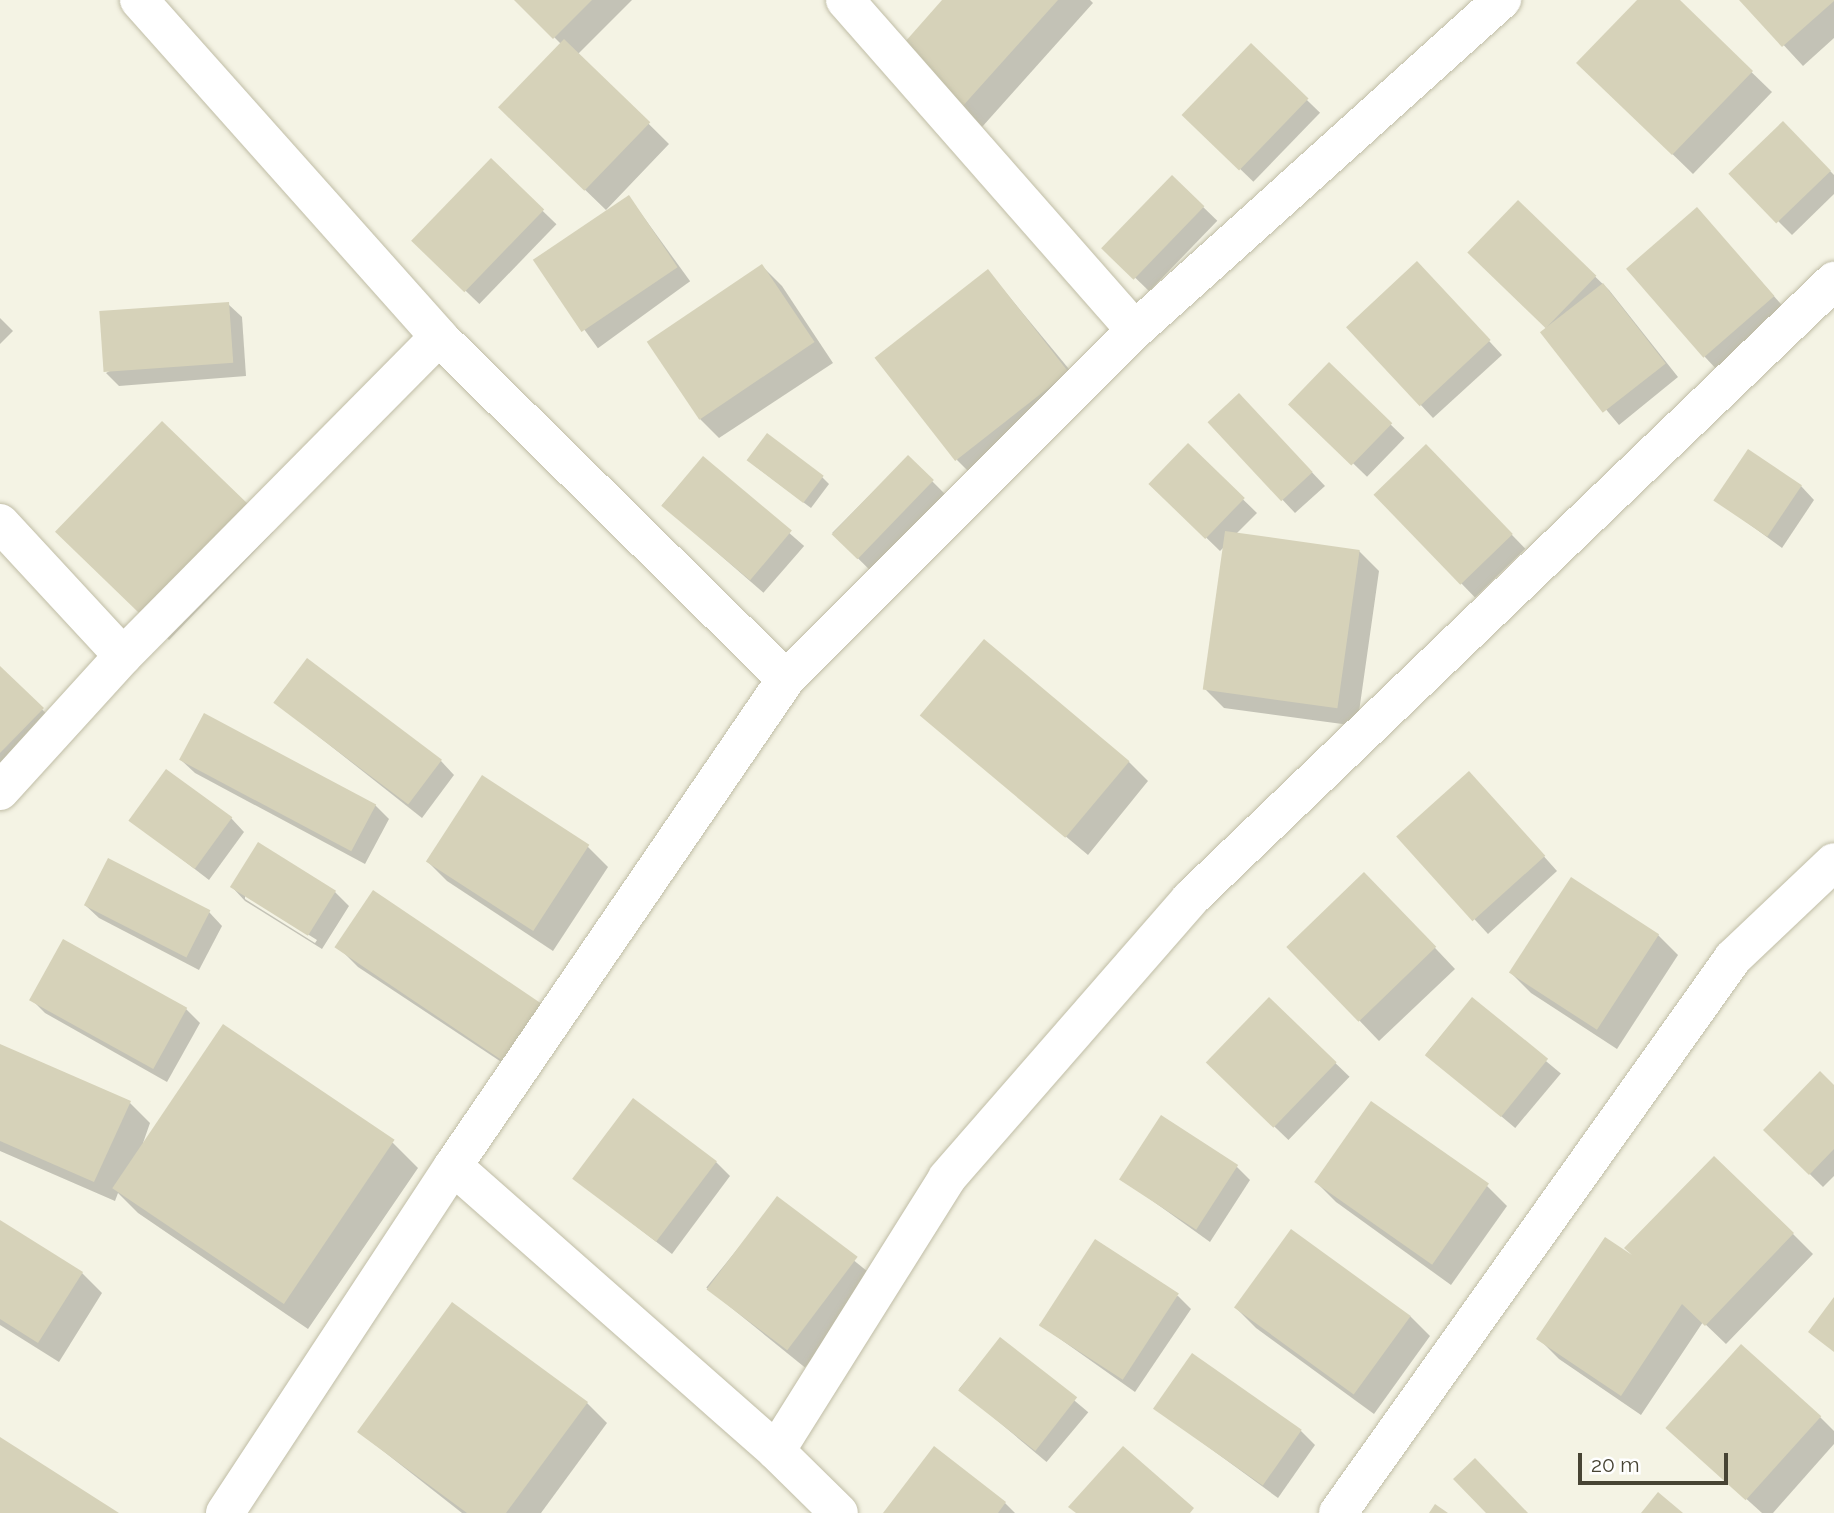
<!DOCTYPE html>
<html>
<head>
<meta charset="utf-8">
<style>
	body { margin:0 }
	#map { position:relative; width:1834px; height:1513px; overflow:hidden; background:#f4f3e4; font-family:Raleway,sans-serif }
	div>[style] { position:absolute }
	.shadow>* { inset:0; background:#0003; transform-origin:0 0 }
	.building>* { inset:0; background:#d6d2b9; transform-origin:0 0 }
	.roads { filter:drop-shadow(0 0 2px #c0bda6) drop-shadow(0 0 2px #c0bda6) }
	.minor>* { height:38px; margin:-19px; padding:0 19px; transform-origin:19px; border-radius:19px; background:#fff }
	span { translate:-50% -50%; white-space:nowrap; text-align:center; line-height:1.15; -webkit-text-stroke:5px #fff; paint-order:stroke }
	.scale { position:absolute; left:1578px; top:1453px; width:150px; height:32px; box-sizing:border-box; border:4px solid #474434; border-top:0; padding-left:9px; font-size:21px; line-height:24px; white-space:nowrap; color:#474434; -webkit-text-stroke:5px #fff; paint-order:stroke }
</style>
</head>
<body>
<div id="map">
	<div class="shadow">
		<i style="clip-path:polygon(517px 0,632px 0,578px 54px,669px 144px,606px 210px,520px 127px,561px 44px)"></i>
		<i style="clip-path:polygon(944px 0,1090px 0,1093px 3px,982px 127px,919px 71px)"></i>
		<i style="clip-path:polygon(1639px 0,1677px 0,1772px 92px,1693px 174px,1599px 83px)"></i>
		<i style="clip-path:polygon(1742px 0,1834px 0,1834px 38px,1803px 66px)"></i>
		<i style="left:1251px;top:46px;width:96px;height:96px;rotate:44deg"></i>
		<i style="clip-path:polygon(1783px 123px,1834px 175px,1834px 194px,1792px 235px,1731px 174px)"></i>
		<i style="left:491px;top:161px;width:91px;height:111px;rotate:44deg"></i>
		<i style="left:1172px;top:177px;width:63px;height:98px;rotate:44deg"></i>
		<i style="left:629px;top:197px;width:104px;height:114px;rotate:54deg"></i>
		<i style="clip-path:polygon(1518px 202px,1609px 290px,1678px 377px,1619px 425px,1543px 334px,1548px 329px,1470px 252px)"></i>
		<i style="clip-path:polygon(1697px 209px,1787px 311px,1718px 371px,1705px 357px)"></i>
		<i style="clip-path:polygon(762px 266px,782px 286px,833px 363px,719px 438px,699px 418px)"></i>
		<i style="clip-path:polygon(988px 271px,1088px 392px,977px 480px,957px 460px)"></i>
		<i style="clip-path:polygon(1430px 277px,1502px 355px,1433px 418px,1348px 327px)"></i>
		<i style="clip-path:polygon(228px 304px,242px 317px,246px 376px,119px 386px,106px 373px)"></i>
		<i style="clip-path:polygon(0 318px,13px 331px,0 344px)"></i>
		<i style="left:1329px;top:365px;width:105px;height:54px;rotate:44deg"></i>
		<i style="clip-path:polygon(1252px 409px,1325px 486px,1295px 513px,1210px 423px)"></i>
		<i style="clip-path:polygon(1188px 446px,1257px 513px,1236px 534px,1359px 551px,1379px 571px,1357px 726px,1224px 708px,1204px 688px,1224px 547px,1220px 551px,1151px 484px)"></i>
		<i style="left:1426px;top:446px;width:143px;height:70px;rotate:46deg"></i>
		<i style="left:908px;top:457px;width:54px;height:107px;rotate:45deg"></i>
		<i style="left:703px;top:458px;width:134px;height:62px;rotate:41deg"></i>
		<i style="clip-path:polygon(755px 466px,822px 477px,829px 484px,811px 508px)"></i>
		<i style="clip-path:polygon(1801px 486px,1814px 500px,1782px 548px,1716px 500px)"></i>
		<i style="clip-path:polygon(253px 512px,273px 532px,169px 640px,78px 552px)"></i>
		<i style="clip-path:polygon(0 668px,62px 729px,0 794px)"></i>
		<i style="clip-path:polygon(275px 702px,441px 761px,454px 775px,422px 818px)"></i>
		<i style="clip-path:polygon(205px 715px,375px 805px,389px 819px,365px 864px,195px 773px,181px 760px)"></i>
		<i style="clip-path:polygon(922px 716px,1128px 761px,1148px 781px,1088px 855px)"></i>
		<i style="clip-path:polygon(482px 777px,588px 847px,608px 867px,553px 951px,447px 881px,427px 861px)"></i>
		<i style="clip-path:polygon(1482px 787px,1557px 871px,1488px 934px,1399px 837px)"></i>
		<i style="clip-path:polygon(231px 818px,244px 832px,209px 880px,131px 820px)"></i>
		<i style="clip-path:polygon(evenodd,232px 887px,335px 892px,349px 906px,322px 949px,245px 901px,232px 887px,245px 895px,317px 940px,315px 943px,245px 899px,245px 895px)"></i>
		<i style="clip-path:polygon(373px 892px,527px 1079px,358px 967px,338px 947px)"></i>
		<i style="clip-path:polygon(1384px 894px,1455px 969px,1379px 1041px,1288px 946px)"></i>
		<i style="clip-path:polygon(85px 905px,209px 912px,222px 926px,199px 970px,99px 918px)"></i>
		<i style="clip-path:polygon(1658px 935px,1678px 955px,1617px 1049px,1531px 993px,1511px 973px)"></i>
		<i style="clip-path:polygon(31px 999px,186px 1009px,200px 1023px,167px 1082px,45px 1013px)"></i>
		<i style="left:1269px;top:999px;width:112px;height:88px;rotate:44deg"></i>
		<i style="left:1472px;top:999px;width:116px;height:71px;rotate:40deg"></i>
		<i style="clip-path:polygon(0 1046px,130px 1103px,150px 1123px,143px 1143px,393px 1143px,418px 1168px,308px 1329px,138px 1213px,118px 1193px,115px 1201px,0 1151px)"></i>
		<i style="clip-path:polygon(1834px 1087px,1834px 1176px,1823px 1187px,1765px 1130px)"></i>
		<i style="clip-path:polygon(716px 1162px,730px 1176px,672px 1254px,575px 1179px)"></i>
		<i style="clip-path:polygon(1237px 1167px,1250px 1180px,1210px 1242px,1122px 1179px)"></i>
		<i style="clip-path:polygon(1316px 1182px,1487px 1186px,1507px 1206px,1451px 1285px,1336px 1202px)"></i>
		<i style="left:778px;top:1199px;width:127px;height:114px;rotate:39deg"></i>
		<i style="clip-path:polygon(0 1222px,82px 1273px,102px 1293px,59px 1362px,0 1325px)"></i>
		<i style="clip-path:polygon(1793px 1234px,1813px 1254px,1726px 1344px,1703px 1322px,1641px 1415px,1559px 1359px,1539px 1339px,1634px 1259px)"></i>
		<i style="clip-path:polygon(1178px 1296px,1191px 1309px,1135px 1392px,1039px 1324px)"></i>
		<i style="clip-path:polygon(453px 1305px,587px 1403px,607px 1423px,541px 1513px,462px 1513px,359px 1432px)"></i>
		<i style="clip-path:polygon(1236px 1308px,1410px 1316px,1430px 1336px,1374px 1414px,1256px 1328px)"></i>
		<i style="left:1001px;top:1339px;width:114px;height:65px;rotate:40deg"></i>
		<i style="clip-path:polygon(1155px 1408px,1301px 1431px,1315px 1445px,1278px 1498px)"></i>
		<i style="clip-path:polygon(1820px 1417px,1834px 1431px,1834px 1444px,1773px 1513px,1762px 1513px,1689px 1447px)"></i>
		<i style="clip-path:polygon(1005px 1503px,1015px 1513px,885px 1513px)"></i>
	</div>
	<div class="building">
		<i style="clip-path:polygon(514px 0,592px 0,553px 39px)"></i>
		<i style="clip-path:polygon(942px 0,1058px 0,961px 108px,897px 51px)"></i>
		<i style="clip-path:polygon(1637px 0,1680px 0,1753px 71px,1672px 155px,1576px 63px)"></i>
		<i style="clip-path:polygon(1739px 0,1834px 0,1834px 1px,1782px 47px)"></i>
		<i style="left:564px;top:39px;width:120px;height:95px;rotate:44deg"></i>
		<i style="left:1251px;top:43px;width:80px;height:100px;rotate:44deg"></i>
		<i style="left:1783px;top:121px;width:69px;height:76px;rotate:46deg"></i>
		<i style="left:491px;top:158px;width:74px;height:115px;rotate:44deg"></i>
		<i style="left:1172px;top:175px;width:45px;height:102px;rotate:44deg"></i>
		<i style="left:629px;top:195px;width:87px;height:116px;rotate:56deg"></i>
		<i style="left:1518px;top:200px;width:109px;height:73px;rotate:44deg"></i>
		<i style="left:1697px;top:207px;width:118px;height:94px;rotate:49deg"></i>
		<i style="left:1417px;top:261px;width:108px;height:97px;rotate:47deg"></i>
		<i style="left:762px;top:264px;width:94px;height:139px;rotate:56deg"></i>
		<i style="left:988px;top:269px;width:131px;height:144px;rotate:52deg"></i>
		<i style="left:1603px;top:283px;width:102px;height:80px;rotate:52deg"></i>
		<i style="left:229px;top:302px;width:61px;height:130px;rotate:86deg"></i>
		<i style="left:1329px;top:362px;width:88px;height:59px;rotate:44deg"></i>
		<i style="left:1239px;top:393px;width:108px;height:43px;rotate:47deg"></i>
		<i style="left:162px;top:421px;width:129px;height:154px;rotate:44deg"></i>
		<i style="left:767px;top:433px;width:71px;height:34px;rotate:37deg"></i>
		<i style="left:1188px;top:443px;width:79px;height:57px;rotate:44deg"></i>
		<i style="left:1426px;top:444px;width:125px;height:73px;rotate:46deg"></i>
		<i style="left:1748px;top:449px;width:65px;height:62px;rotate:34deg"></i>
		<i style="left:908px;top:455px;width:36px;height:110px;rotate:44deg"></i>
		<i style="left:703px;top:456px;width:116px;height:65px;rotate:40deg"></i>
		<i style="left:1225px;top:531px;width:136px;height:160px;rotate:8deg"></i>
		<i style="left:984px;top:639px;width:190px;height:100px;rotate:40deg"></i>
		<i style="left:307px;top:658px;width:169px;height:56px;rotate:37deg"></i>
		<i style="clip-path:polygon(0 666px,44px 708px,0 753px)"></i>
		<i style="left:204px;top:713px;width:195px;height:53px;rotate:28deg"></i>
		<i style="left:166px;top:769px;width:82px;height:64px;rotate:36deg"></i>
		<i style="left:1469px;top:771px;width:114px;height:98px;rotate:48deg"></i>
		<i style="left:482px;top:775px;width:128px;height:103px;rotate:33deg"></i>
		<i style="left:258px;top:842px;width:92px;height:53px;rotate:32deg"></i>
		<i style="left:108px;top:858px;width:115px;height:53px;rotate:27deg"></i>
		<i style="left:1364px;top:872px;width:104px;height:108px;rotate:46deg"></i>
		<i style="left:1571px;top:877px;width:105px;height:114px;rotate:33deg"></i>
		<i style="left:373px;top:890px;width:206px;height:69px;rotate:34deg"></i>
		<i style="left:63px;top:939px;width:142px;height:70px;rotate:29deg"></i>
		<i style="left:1269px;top:997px;width:94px;height:91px;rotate:44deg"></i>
		<i style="left:1472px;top:997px;width:98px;height:75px;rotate:39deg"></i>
		<i style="left:223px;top:1024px;width:207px;height:198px;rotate:34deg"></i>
		<i style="clip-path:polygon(0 1044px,131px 1101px,94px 1182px,0 1141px)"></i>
		<i style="clip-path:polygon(1820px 1071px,1834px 1085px,1834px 1149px,1809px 1175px,1763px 1130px)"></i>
		<i style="left:633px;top:1098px;width:105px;height:101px;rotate:37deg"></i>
		<i style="left:1371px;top:1101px;width:144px;height:99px;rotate:35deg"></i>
		<i style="left:1161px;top:1115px;width:92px;height:77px;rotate:33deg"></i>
		<i style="clip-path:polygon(1714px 1156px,1794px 1233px,1705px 1326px,1682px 1304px,1621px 1396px,1536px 1339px,1605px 1237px,1632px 1255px,1624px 1248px)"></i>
		<i style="left:777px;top:1196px;width:101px;height:117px;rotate:37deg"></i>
		<i style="clip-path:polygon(0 1220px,83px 1272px,38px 1343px,0 1319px)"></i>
		<i style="left:1291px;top:1229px;width:148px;height:97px;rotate:36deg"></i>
		<i style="left:1095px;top:1239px;width:100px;height:103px;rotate:33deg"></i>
		<i style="clip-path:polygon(1834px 1297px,1834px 1352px,1808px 1332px)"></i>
		<i style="clip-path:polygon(452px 1302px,588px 1402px,506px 1513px,467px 1513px,357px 1432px)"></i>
		<i style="left:1000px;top:1337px;width:98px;height:68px;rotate:38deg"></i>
		<i style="left:1741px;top:1344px;width:108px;height:113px;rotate:42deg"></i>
		<i style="left:1192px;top:1353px;width:134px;height:68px;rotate:35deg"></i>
		<i style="clip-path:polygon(0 1437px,119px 1513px,0 1513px)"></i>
		<i style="clip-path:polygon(934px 1446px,1006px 1502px,998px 1513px,883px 1513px)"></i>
		<i style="clip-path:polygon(1123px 1446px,1194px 1508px,1190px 1513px,1076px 1513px,1068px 1507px)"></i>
		<i style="clip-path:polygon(1475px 1458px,1528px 1513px,1486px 1513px,1453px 1479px)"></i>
		<i style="clip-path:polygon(1658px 1492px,1683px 1513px,1641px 1513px)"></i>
		<i style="clip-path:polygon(1435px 1504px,1448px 1513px,1429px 1513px)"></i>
	</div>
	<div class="roads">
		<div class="minor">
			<i style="left:139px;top:0;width:451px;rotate:48.3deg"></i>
			<i style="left:439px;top:337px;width:487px;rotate:44.6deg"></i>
			<i style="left:845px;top:0;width:439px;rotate:48.7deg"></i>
			<i style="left:0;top:523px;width:181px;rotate:47.2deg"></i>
			<i style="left:0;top:791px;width:183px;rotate:-47.7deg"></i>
			<i style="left:123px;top:656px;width:449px;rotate:-45.3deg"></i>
			<i style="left:453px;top:1166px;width:431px;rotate:41.4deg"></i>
			<i style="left:776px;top:1451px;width:88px;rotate:44.5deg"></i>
			<i style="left:776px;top:1451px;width:322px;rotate:-57.9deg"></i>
			<i style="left:947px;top:1178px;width:370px;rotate:-48.9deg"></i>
			<i style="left:1190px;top:899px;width:893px;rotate:-43.82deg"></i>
			<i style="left:225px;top:1513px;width:415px;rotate:-56.7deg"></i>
			<i style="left:453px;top:1166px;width:590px;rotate:-55.64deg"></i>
			<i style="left:786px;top:679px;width:494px;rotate:-45deg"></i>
			<i style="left:1135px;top:330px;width:494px;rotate:-42deg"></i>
			<i style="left:1338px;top:1513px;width:681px;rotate:-54.56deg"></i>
			<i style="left:1733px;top:958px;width:139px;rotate:-43.5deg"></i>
		</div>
	</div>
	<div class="scale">20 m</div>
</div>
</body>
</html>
